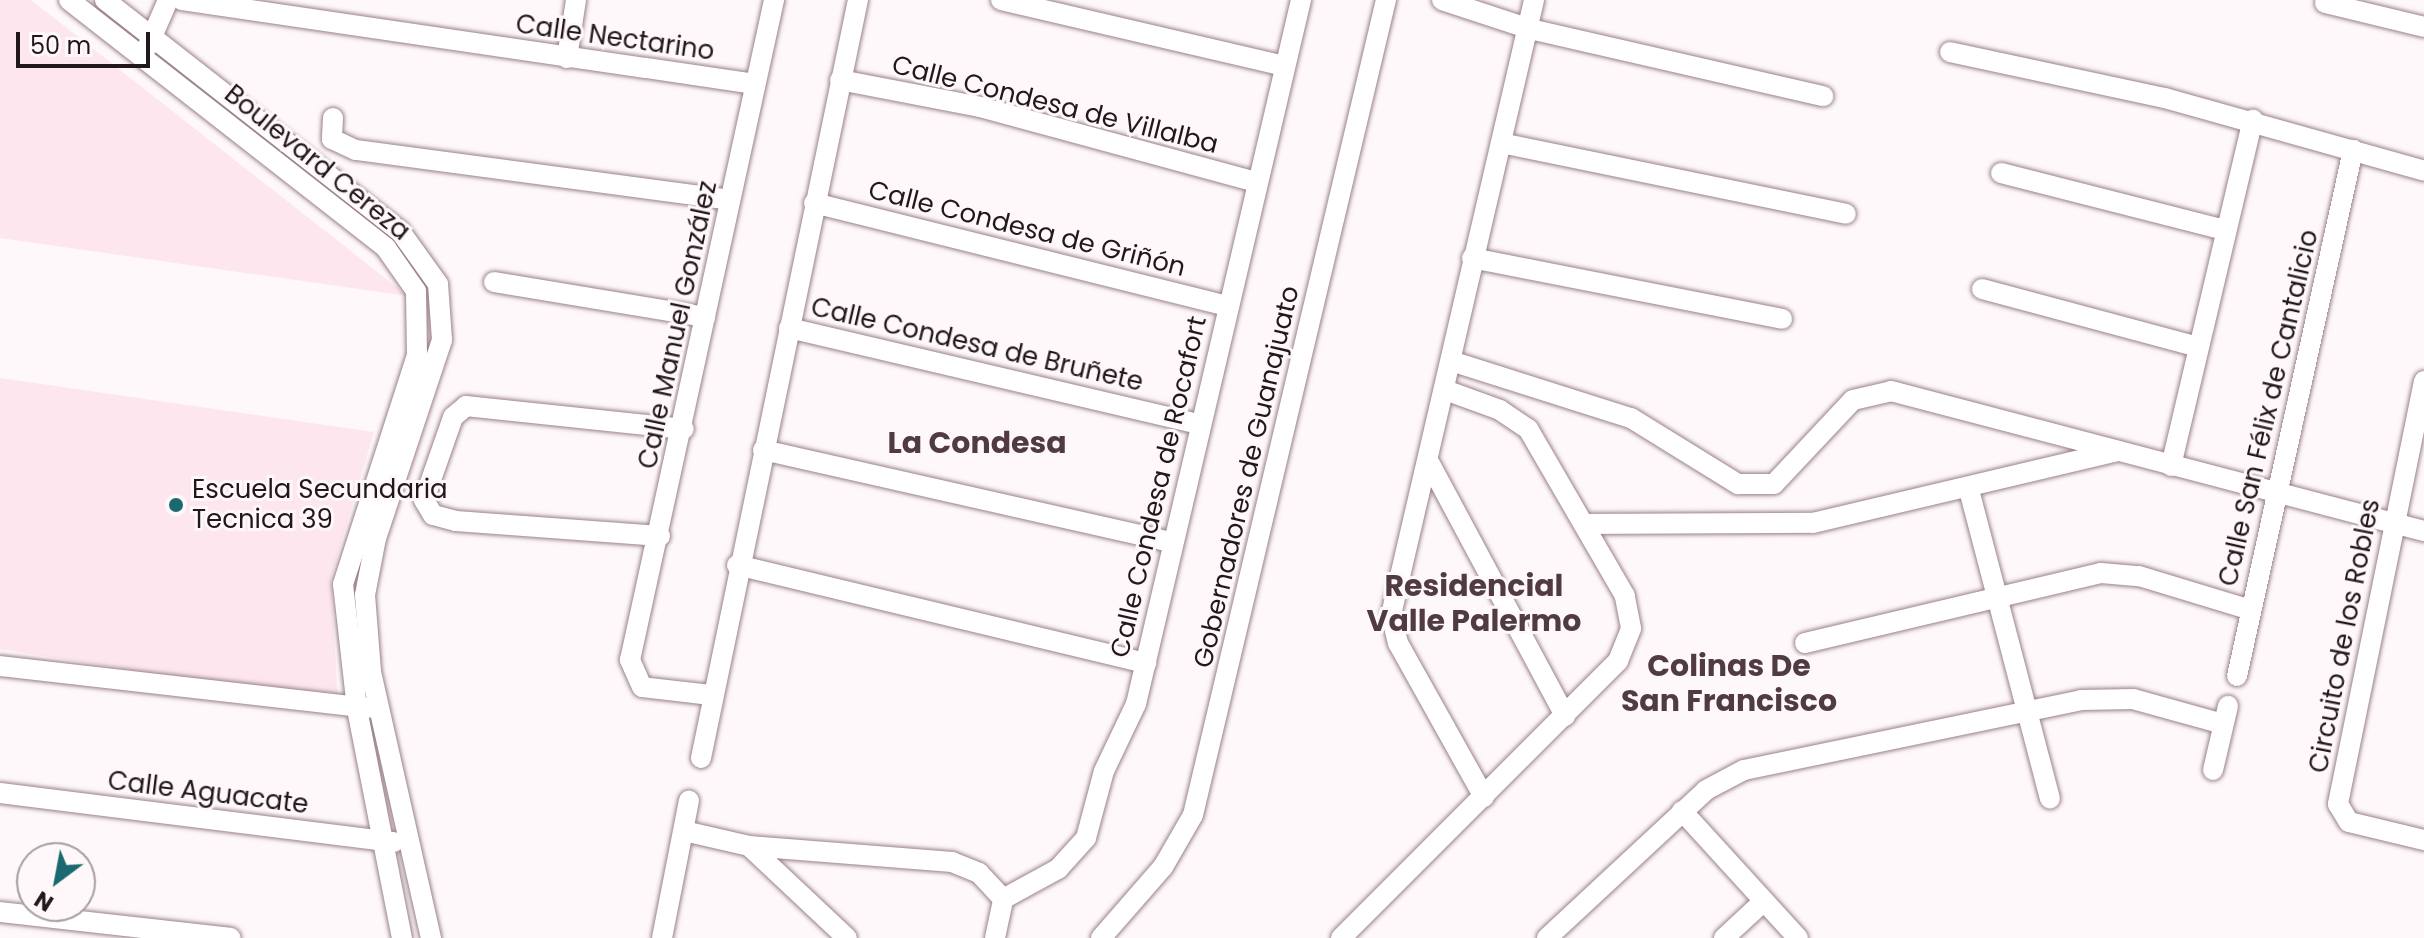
<!DOCTYPE html>
<html>
<head>
<meta charset="utf-8">
<style>
	body { margin:0 }
	#map { position:relative; width:2424px; height:938px; overflow:hidden; background:#fef8fa; font-family:Poppins,sans-serif }
	div>[style] { position:absolute }
	.built>* { inset:0; background:#fde6ed }
	.roads { filter:drop-shadow(0 0 2px #9a8188) drop-shadow(0 0 2px #9a8188) }
	.street>* { height:20px; margin:-10px; padding:0 10px; transform-origin:10px; border-radius:10px; background:#fff }
	.dots>* { width:22px; height:22px; translate:-50% -50%; box-sizing:border-box; border:4px solid #fef8fa; border-radius:50% }
	span { translate:-50% -50%; white-space:nowrap; text-align:center; line-height:1.15; -webkit-text-stroke:6px #fef8fa; paint-order:stroke }
	.street-label { font-size:26px; color:#22181b }
	.poi-label { font-size:26px; color:#22181b }
	.left { translate:0 -50%; text-align:left }
	.quarter-label { font-size:30px; color:#513b42; font-weight:700 }
	.north { position:absolute; left:16px; top:842px; width:80px; height:80px; box-sizing:border-box; background:#fef8fa; border:2px solid #a69ea1; border-radius:50%; rotate:212deg; font-size:22px; font-weight:700; line-height:32px; text-align:center; color:#22181b }
	.north::after { content:''; display:block; margin:auto; width:28px; height:36px; background:#1b686f; clip-path:polygon(50% 0,100% 100%,50% 72%,0 100%) }
	.scale { position:absolute; left:16px; top:32px; width:134px; height:36px; box-sizing:border-box; border:4px solid #22181b; border-top:0; padding-left:10px; font-size:24px; line-height:28px; white-space:nowrap; color:#22181b; -webkit-text-stroke:6px #fef8fa; paint-order:stroke }
</style>
</head>
<body>
<div id="map">
	<div class="built">
		<i style="clip-path:polygon(0 0,31px 0,408px 296px,0 238px)"></i>
		<i style="clip-path:polygon(0 378px,374px 432px,331px 577px,338px 703px,0 649px)"></i>
	</div>
	<div class="roads">
		<div class="street">
			<i style="left:69px;top:0;width:402px;rotate:38deg"></i>
			<i style="left:386px;top:248px;width:52px;rotate:55.1deg"></i>
			<i style="left:416px;top:291px;width:64px;rotate:89.1deg"></i>
			<i style="left:417px;top:355px;width:241px;rotate:107.9deg"></i>
			<i style="left:343px;top:584px;width:126px;rotate:83.6deg"></i>
			<i style="left:357px;top:709px;width:233px;rotate:78.9deg"></i>
			<i style="left:105px;top:0;width:375px;rotate:38.1deg"></i>
			<i style="left:400px;top:231px;width:65px;rotate:54.4deg"></i>
			<i style="left:438px;top:284px;width:56px;rotate:85.9deg"></i>
			<i style="left:442px;top:340px;width:209px;rotate:108.4deg"></i>
			<i style="left:376px;top:538px;width:58px;rotate:100.9deg"></i>
			<i style="left:365px;top:595px;width:77px;rotate:85.5deg"></i>
			<i style="left:371px;top:672px;width:273px;rotate:77.3deg"></i>
			<i style="left:182px;top:0;width:579px;rotate:8.34deg"></i>
			<i style="left:1001px;top:0;width:291px;rotate:13.1deg"></i>
			<i style="left:1442px;top:0;width:93px;rotate:18.2deg"></i>
			<i style="left:1530px;top:29px;width:301px;rotate:12.9deg"></i>
			<i style="left:2325px;top:3px;width:102px;rotate:13.6deg"></i>
			<i style="left:148px;top:46px;width:50px;rotate:-66.5deg"></i>
			<i style="left:1950px;top:52px;width:220px;rotate:12.1deg"></i>
			<i style="left:2165px;top:98px;width:269px;rotate:15.7deg"></i>
			<i style="left:567px;top:58px;width:59px;rotate:-81.2deg"></i>
			<i style="left:840px;top:80px;width:143px;rotate:10.9deg"></i>
			<i style="left:980px;top:107px;width:287px;rotate:15.2deg"></i>
			<i style="left:333px;top:118px;width:21px;rotate:93deg"></i>
			<i style="left:332px;top:139px;width:26px;rotate:25deg"></i>
			<i style="left:356px;top:150px;width:377px;rotate:7.6deg"></i>
			<i style="left:1501px;top:143px;width:352px;rotate:11.6deg"></i>
			<i style="left:2001px;top:173px;width:231px;rotate:14.3deg"></i>
			<i style="left:814px;top:203px;width:426px;rotate:14deg"></i>
			<i style="left:1472px;top:258px;width:316px;rotate:11.1deg"></i>
			<i style="left:494px;top:282px;width:214px;rotate:9.4deg"></i>
			<i style="left:1982px;top:289px;width:224px;rotate:15deg"></i>
			<i style="left:789px;top:328px;width:421px;rotate:13.2deg"></i>
			<i style="left:1451px;top:361px;width:189px;rotate:17.6deg"></i>
			<i style="left:1631px;top:418px;width:126px;rotate:31.7deg"></i>
			<i style="left:1738px;top:484px;width:36px"></i>
			<i style="left:1774px;top:484px;width:115px;rotate:-46.8deg"></i>
			<i style="left:1853px;top:400px;width:39px;rotate:-13deg"></i>
			<i style="left:1891px;top:391px;width:551px;rotate:14.72deg"></i>
			<i style="left:2424px;top:381px;width:432px;rotate:101.5deg"></i>
			<i style="left:2338px;top:804px;width:21px;rotate:59deg"></i>
			<i style="left:2349px;top:822px;width:77px;rotate:13.5deg"></i>
			<i style="left:763px;top:450px;width:418px;rotate:12.7deg"></i>
			<i style="left:1430px;top:464px;width:286px;rotate:61.8deg"></i>
			<i style="left:2171px;top:466px;width:356px;rotate:-76.7deg"></i>
			<i style="left:1969px;top:490px;width:319px;rotate:75.3deg"></i>
			<i style="left:1586px;top:524px;width:227px;rotate:-0.3deg"></i>
			<i style="left:1813px;top:523px;width:313px;rotate:-13.3deg"></i>
			<i style="left:660px;top:536px;width:205px;rotate:-175.8deg"></i>
			<i style="left:456px;top:521px;width:24px;rotate:-165deg"></i>
			<i style="left:433px;top:515px;width:17px;rotate:-121deg"></i>
			<i style="left:424px;top:500px;width:88px;rotate:-70.7deg"></i>
			<i style="left:453px;top:417px;width:17px;rotate:-40deg"></i>
			<i style="left:466px;top:406px;width:219px;rotate:6deg"></i>
			<i style="left:737px;top:565px;width:421px;rotate:13.5deg"></i>
			<i style="left:1805px;top:643px;width:304px;rotate:-13.3deg"></i>
			<i style="left:2101px;top:573px;width:38px;rotate:5deg"></i>
			<i style="left:2139px;top:576px;width:117px;rotate:16.9deg"></i>
			<i style="left:0;top:666px;width:371px;rotate:6.5deg"></i>
			<i style="left:2237px;top:676px;width:539px;rotate:-77.56deg"></i>
			<i style="left:711px;top:695px;width:69px;rotate:-173.4deg"></i>
			<i style="left:642px;top:687px;width:30px;rotate:-114deg"></i>
			<i style="left:630px;top:660px;width:676px;rotate:-77.69deg"></i>
			<i style="left:701px;top:758px;width:774px;rotate:-78.3deg"></i>
			<i style="left:2213px;top:770px;width:66px;rotate:-76.8deg"></i>
			<i style="left:0;top:793px;width:397px;rotate:7.1deg"></i>
			<i style="left:1484px;top:797px;width:176px;rotate:-119.2deg"></i>
			<i style="left:1398px;top:643px;width:29px;rotate:-104deg"></i>
			<i style="left:1391px;top:615px;width:631px;rotate:-76.91deg"></i>
			<i style="left:1682px;top:811px;width:172px;rotate:47.6deg"></i>
			<i style="left:684px;top:831px;width:67px;rotate:13deg"></i>
			<i style="left:749px;top:846px;width:204px;rotate:4.5deg"></i>
			<i style="left:952px;top:862px;width:29px;rotate:22deg"></i>
			<i style="left:979px;top:873px;width:35px;rotate:47deg"></i>
			<i style="left:749px;top:846px;width:134px;rotate:43.2deg"></i>
			<i style="left:0;top:912px;width:232px;rotate:6.4deg"></i>
			<i style="left:662px;top:938px;width:140px;rotate:-78.9deg"></i>
			<i style="left:995px;top:938px;width:40px;rotate:-78deg"></i>
			<i style="left:1003px;top:899px;width:63px;rotate:-28.6deg"></i>
			<i style="left:1058px;top:869px;width:42px;rotate:-47.9deg"></i>
			<i style="left:1086px;top:838px;width:69px;rotate:-75deg"></i>
			<i style="left:1104px;top:771px;width:74px;rotate:-64.5deg"></i>
			<i style="left:1136px;top:704px;width:723px;rotate:-76.81deg"></i>
			<i style="left:1101px;top:938px;width:94px;rotate:-48.9deg"></i>
			<i style="left:1163px;top:867px;width:60px;rotate:-60deg"></i>
			<i style="left:1193px;top:815px;width:838px;rotate:-76.68deg"></i>
			<i style="left:1341px;top:938px;width:392px;rotate:-45deg"></i>
			<i style="left:1618px;top:661px;width:35px;rotate:-68deg"></i>
			<i style="left:1631px;top:628px;width:33px;rotate:-101deg"></i>
			<i style="left:1625px;top:596px;width:193px;rotate:-120.1deg"></i>
			<i style="left:1528px;top:429px;width:34px;rotate:-146deg"></i>
			<i style="left:1500px;top:410px;width:59px;rotate:-160deg"></i>
			<i style="left:1547px;top:938px;width:217px;rotate:-42.9deg"></i>
			<i style="left:1706px;top:790px;width:43px;rotate:-27.8deg"></i>
			<i style="left:1744px;top:770px;width:344px;rotate:-11.7deg"></i>
			<i style="left:2081px;top:700px;width:52px;rotate:-1.1deg"></i>
			<i style="left:2133px;top:699px;width:93px;rotate:15.5deg"></i>
			<i style="left:1724px;top:938px;width:54px;rotate:-42.8deg"></i>
		</div>
	</div>
	<div class="dots">
		<i style="left:176px;top:505px;background:#1b686f"></i>
	</div>
	<div class="street-label">
		<span style="left:615px;top:38px;rotate:8deg">Calle Nectarino</span>
		<span style="left:1055px;top:105px;rotate:14deg">Calle Condesa de Villalba</span>
		<span style="left:317px;top:163px;rotate:39deg">Boulevard Cereza</span>
		<span style="left:1027px;top:229px;rotate:14deg">Calle Condesa de Griñón</span>
		<span style="left:678px;top:325px;rotate:-78deg">Calle Manuel González</span>
		<span style="left:977px;top:345px;rotate:13deg">Calle Condesa de Bruñete</span>
		<span style="left:2269px;top:408px;rotate:-77deg">Calle San Félix de Cantalicio</span>
		<span style="left:1247px;top:477px;rotate:-77deg">Gobernadores de Guanajuato</span>
		<span style="left:1159px;top:487px;rotate:-77deg">Calle Condesa de Rocafort</span>
		<span style="left:2345px;top:636px;rotate:-79deg">Circuito de los Robles</span>
		<span style="left:208px;top:793px;rotate:7deg">Calle Aguacate</span>
	</div>
	<div class="poi-label">
		<span class="left" style="left:192px;top:505px">Escuela Secundaria<br>Tecnica 39</span>
	</div>
	<div class="quarter-label">
		<span style="left:977px;top:443px">La Condesa</span>
		<span style="left:1474px;top:603px">Residencial<br>Valle Palermo</span>
		<span style="left:1729px;top:683px">Colinas De<br>San Francisco</span>
	</div>
	<div class="north">N</div>
	<div class="scale">50 m</div>
</div>
</body>
</html>
